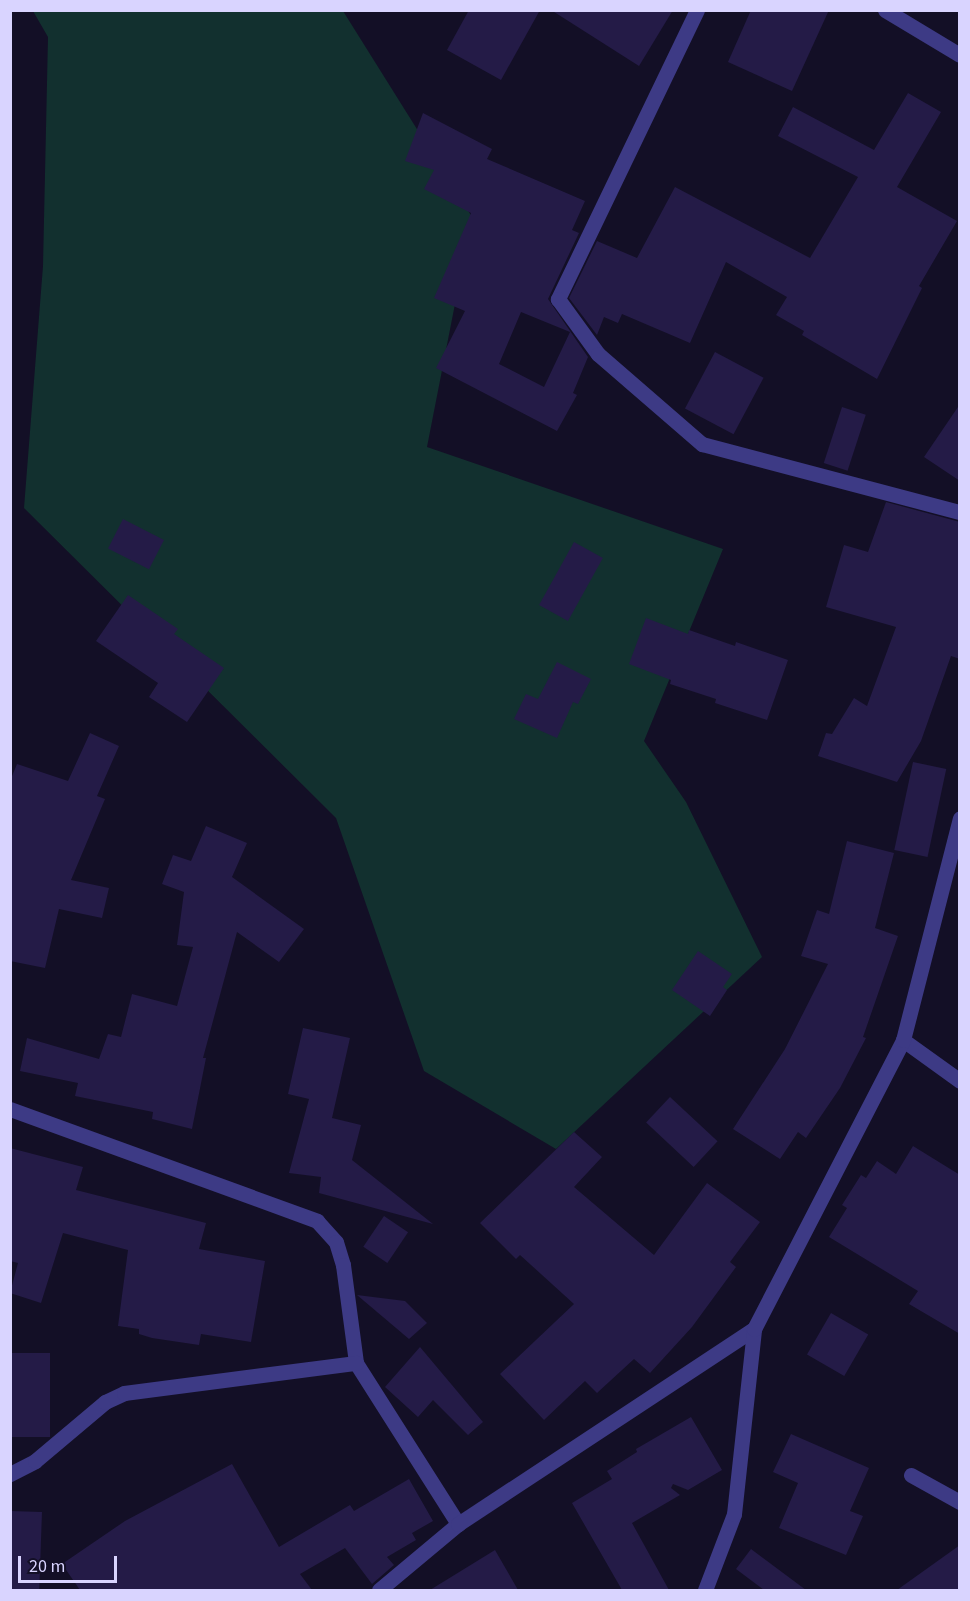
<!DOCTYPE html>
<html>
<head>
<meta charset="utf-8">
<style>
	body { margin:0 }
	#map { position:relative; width:970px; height:1601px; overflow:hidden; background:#130f26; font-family:"Source Sans 3",sans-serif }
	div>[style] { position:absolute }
	.green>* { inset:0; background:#12302f }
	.building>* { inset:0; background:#241b47; transform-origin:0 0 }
	.minor>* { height:15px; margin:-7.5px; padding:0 7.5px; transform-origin:7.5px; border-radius:7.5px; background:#3d3a85 }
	span { translate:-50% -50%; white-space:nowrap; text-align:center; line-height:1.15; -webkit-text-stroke:6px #130f26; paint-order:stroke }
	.frame { position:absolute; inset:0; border:12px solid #d9d4ff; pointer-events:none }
	.scale { position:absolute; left:18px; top:1556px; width:99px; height:27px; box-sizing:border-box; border:3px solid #d9d4ff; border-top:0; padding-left:8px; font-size:18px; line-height:21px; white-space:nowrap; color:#d9d4ff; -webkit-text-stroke:4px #130f26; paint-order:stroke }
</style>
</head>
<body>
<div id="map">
	<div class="green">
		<i style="clip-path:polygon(33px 11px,343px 11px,472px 217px,427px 447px,723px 549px,644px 741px,686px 802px,762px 957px,556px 1149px,424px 1071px,336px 818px,24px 508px,43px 266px,48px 37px)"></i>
	</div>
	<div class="building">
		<i style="clip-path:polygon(469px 10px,540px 10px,501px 80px,447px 50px)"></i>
		<i style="clip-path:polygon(551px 10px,673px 10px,639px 66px)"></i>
		<i style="clip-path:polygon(751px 10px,829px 10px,792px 91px,728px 62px)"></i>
		<i style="clip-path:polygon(908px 93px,941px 112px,897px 187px,957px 221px,919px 286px,922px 288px,877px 379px,802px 335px,804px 331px,776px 315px,787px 297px,726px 262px,690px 343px,622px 314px,618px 323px,604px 317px,597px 335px,569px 298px,597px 241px,637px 258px,675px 187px,810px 258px,858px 177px,778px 136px,793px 107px,874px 150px)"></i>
		<i style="clip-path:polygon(evenodd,423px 113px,492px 149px,487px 159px,585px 201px,572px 230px,579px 233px,548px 299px,588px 357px,573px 393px,577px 395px,557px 431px,436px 368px,465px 311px,434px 298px,471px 213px,424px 189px,434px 170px,405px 161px,423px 113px,521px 312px,570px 332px,544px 387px,499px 364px,521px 312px)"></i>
		<i style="left:715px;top:352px;width:55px;height:64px;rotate:28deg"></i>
		<i style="clip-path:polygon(960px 404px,960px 481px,924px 457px)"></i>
		<i style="left:842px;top:407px;width:25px;height:59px;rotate:18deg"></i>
		<i style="clip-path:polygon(886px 502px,960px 522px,960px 659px,951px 656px,921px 741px,897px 782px,818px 756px,826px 733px,832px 734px,854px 698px,867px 706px,896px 627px,826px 607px,844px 545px,868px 552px)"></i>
		<i style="left:123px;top:519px;width:46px;height:33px;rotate:27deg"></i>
		<i style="left:574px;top:542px;width:33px;height:72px;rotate:29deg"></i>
		<i style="clip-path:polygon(128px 595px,178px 629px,174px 634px,224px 668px,187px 722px,149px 697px,158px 683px,96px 641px)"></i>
		<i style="clip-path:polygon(646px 618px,688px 634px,689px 630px,735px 646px,736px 642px,788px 660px,767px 720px,715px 703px,716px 699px,670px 684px,671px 680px,629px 664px)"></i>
		<i style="clip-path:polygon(557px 662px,591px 679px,578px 704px,573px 702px,557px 738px,514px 719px,526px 694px,538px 699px)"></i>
		<i style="clip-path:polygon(90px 733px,119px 746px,97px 796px,105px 799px,71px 880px,109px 888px,102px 918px,59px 909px,45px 968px,10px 961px,10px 781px,17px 764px,68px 781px)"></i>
		<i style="left:913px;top:762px;width:34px;height:90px;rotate:12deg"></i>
		<i style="clip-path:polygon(206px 826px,247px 843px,232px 877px,304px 929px,279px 962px,237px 932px,203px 1058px,206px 1058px,192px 1129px,152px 1119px,153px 1112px,75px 1096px,78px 1083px,20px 1071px,27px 1038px,99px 1059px,108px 1034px,121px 1037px,132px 994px,177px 1006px,193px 947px,177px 945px,184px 892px,162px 884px,173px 855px,191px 861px)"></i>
		<i style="clip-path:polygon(847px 841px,894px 853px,875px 928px,898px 936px,863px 1037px,866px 1038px,840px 1088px,806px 1138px,798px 1132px,780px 1159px,733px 1129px,785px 1049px,828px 964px,801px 956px,817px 910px,829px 914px)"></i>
		<i style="clip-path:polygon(698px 951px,732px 974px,723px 987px,727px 990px,710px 1016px,672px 990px)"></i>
		<i style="clip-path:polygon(303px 1028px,350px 1038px,332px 1118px,361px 1125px,352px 1160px,433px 1224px,319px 1193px,321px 1177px,289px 1173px,309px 1099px,288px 1094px)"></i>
		<i style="left:670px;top:1097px;width:65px;height:35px;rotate:43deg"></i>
		<i style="clip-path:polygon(574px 1132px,602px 1157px,574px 1187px,654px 1255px,707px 1183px,760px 1222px,730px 1262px,736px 1267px,692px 1327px,650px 1373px,634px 1359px,597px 1393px,585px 1381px,544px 1420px,500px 1374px,574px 1304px,520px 1255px,516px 1259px,480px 1223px)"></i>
		<i style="clip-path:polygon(913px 1146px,960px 1175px,960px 1334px,909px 1304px,918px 1291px,829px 1237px,847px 1208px,842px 1205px,861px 1175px,866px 1178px,877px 1161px,896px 1174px)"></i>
		<i style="clip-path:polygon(10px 1148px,83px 1167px,76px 1190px,206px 1223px,199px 1249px,265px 1261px,251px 1342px,201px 1334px,199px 1345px,152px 1338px,139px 1334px,139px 1329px,118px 1326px,128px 1250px,63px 1233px,41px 1303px,10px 1293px,18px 1263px,10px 1261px)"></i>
		<i style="left:384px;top:1216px;width:29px;height:37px;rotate:34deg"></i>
		<i style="clip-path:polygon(357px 1295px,405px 1301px,427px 1323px,409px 1339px)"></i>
		<i style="left:831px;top:1313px;width:43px;height:48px;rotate:30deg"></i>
		<i style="clip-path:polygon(420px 1347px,483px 1422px,468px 1435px,433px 1400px,418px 1417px,385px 1387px)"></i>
		<i style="left:10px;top:1353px;width:40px;height:84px"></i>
		<i style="clip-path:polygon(691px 1417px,722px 1470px,688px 1490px,673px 1484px,671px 1488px,680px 1495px,632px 1523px,669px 1590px,622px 1590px,572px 1503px,612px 1479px,607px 1471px,637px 1452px,636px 1449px)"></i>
		<i style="clip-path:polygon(791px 1434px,869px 1468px,850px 1511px,863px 1516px,846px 1555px,779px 1528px,798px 1483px,773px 1472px)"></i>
		<i style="clip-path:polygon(232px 1464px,279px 1547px,350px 1505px,354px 1511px,409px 1479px,433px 1521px,412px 1533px,416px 1540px,387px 1557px,394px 1565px,372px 1584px,345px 1548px,300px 1574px,312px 1590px,80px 1590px,62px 1564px,125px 1521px)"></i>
		<i style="left:10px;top:1511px;width:32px;height:79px;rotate:2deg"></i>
		<i style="clip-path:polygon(960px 1545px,960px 1590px,897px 1590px)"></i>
		<i style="clip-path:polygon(751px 1549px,806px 1590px,764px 1590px,736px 1569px)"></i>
		<i style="clip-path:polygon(495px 1550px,518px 1590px,430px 1590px)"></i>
	</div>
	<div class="minor">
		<i style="left:697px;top:10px;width:321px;rotate:115.7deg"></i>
		<i style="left:558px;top:299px;width:68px;rotate:54deg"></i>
		<i style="left:598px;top:354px;width:138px;rotate:40.9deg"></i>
		<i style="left:702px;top:444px;width:267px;rotate:14.8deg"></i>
		<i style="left:885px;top:10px;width:87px;rotate:31deg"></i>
		<i style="left:903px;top:1040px;width:70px;rotate:35.7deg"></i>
		<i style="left:10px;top:1109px;width:327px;rotate:20deg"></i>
		<i style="left:317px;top:1221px;width:28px;rotate:48deg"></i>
		<i style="left:336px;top:1242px;width:24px;rotate:73deg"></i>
		<i style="left:343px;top:1265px;width:99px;rotate:82.4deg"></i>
		<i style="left:356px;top:1363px;width:191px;rotate:57.6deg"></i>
		<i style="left:10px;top:1474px;width:28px;rotate:-27deg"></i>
		<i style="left:35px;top:1461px;width:92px;rotate:-40.1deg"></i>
		<i style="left:105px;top:1402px;width:21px;rotate:-25deg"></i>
		<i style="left:124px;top:1393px;width:234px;rotate:-7.4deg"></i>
		<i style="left:911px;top:1475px;width:56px;rotate:28.9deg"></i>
		<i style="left:379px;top:1590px;width:103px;rotate:-39.9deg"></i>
		<i style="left:458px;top:1524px;width:354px;rotate:-33.4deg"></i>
		<i style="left:705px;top:1590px;width:81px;rotate:-69.1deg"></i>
		<i style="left:734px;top:1514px;width:186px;rotate:-83.8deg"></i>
		<i style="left:754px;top:1329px;width:325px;rotate:-62.7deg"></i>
		<i style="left:903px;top:1040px;width:229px;rotate:-75.6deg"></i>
	</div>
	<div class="frame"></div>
	<div class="scale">20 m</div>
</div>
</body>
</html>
